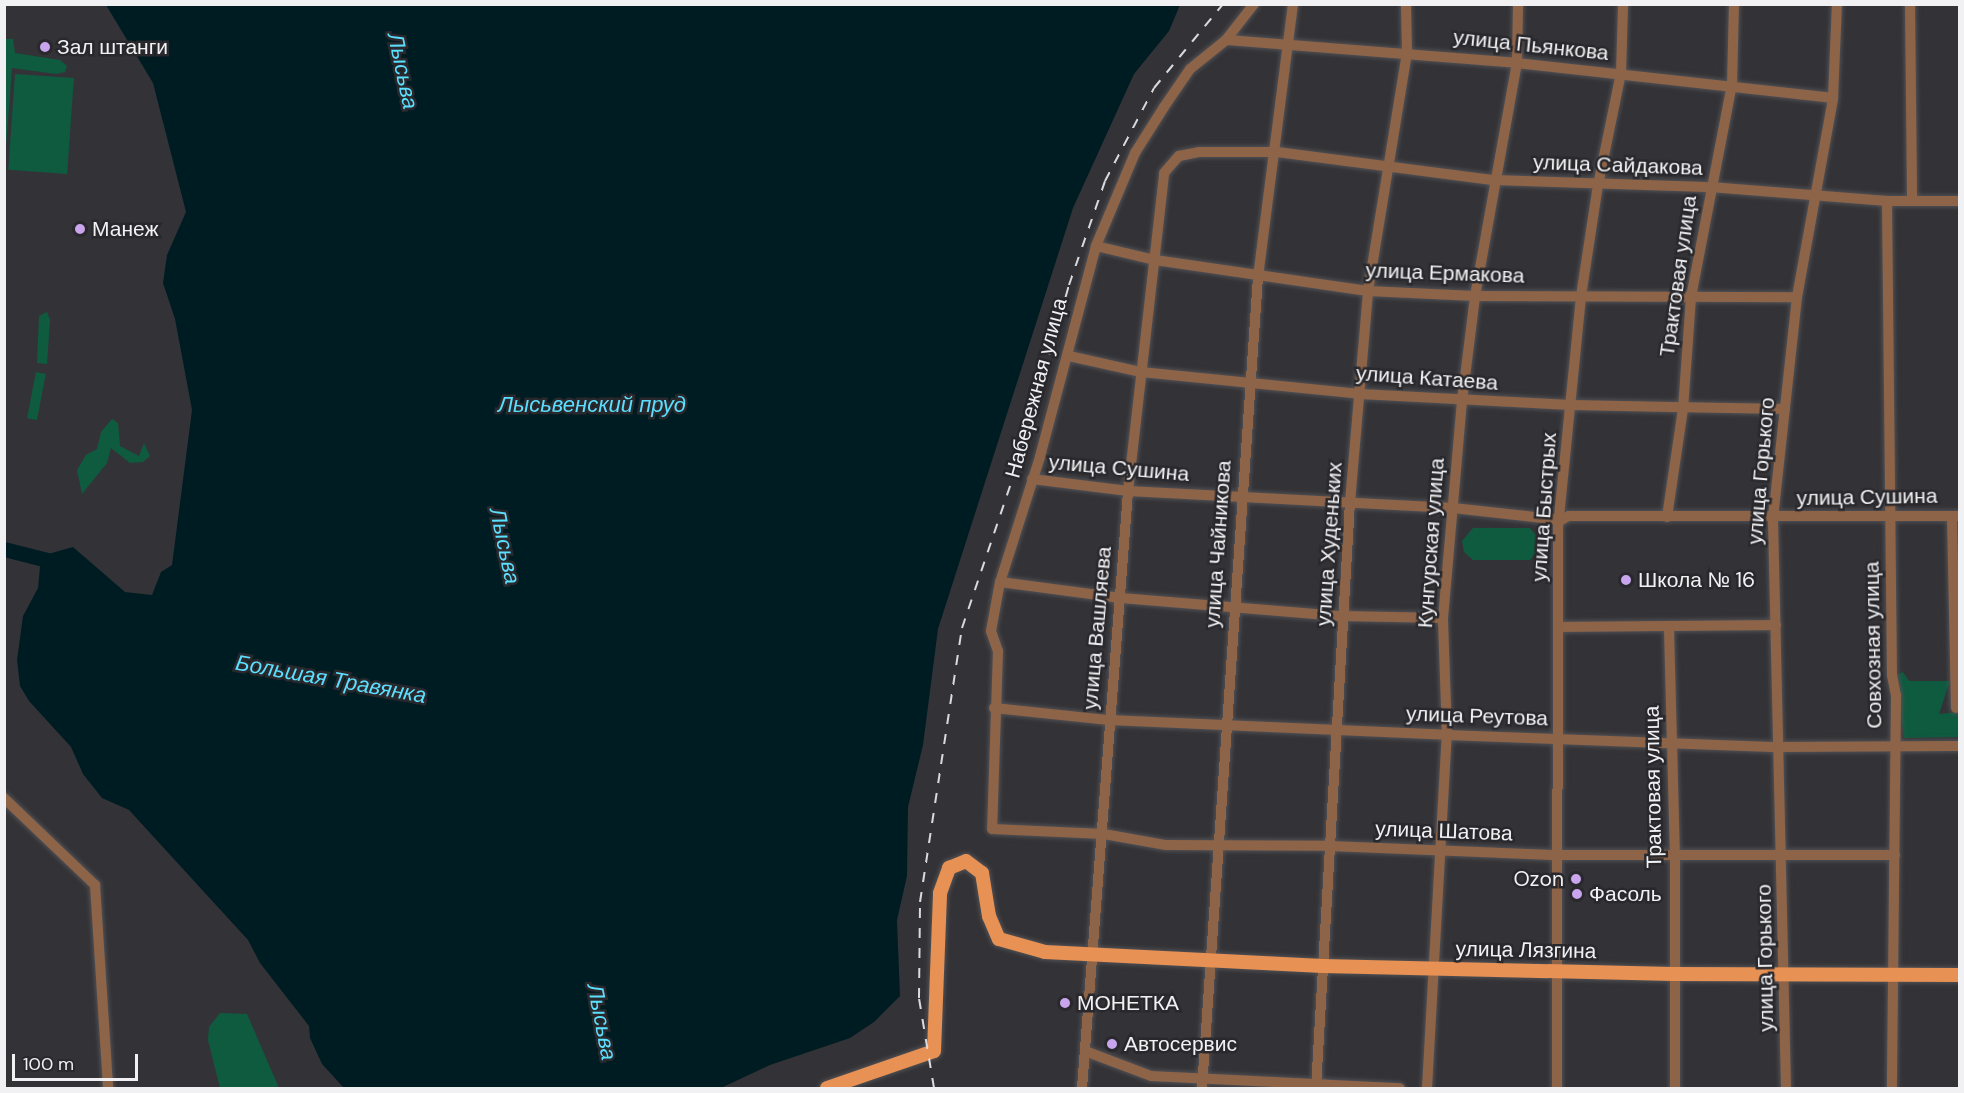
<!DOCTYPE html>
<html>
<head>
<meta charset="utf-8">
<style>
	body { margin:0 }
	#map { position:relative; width:1964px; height:1093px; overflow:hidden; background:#333337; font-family:"DM Sans",sans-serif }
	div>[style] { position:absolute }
	.green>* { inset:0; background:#0e5b40; transform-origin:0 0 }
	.water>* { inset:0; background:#001c23 }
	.river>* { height:15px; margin:-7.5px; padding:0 7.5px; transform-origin:7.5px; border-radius:7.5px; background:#001c23 }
	.roads { filter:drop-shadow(0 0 2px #515155) drop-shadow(0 0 2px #515155) }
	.minor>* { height:10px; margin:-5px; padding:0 5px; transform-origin:5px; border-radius:5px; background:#8e6448 }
	.major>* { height:14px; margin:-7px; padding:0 7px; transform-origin:7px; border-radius:7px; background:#e79154 }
	.rail>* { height:2px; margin-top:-1px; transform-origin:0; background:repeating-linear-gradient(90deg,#dadade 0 10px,transparent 0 20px) }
	.dots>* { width:16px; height:16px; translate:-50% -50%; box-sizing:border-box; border:3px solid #29292d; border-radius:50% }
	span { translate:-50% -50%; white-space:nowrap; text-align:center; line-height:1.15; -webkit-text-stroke:5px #29292d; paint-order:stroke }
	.street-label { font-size:21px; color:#f1f1f4 }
	.poi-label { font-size:21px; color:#f1f1f4 }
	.left { translate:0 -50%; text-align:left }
	.right { translate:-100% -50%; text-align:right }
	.water-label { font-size:22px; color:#5bdfff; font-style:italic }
	.frame { position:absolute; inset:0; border:6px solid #f1f1f4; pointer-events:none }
	.scale { position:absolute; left:12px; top:1054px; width:126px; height:27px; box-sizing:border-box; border:3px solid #f1f1f4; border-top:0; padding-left:8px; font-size:18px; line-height:21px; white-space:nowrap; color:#f1f1f4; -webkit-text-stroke:4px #29292d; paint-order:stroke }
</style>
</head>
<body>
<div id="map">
	<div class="green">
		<i style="clip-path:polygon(5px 39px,13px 39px,15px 53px,60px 60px,67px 66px,65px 72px,56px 74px,12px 68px,5px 160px)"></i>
		<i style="left:15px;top:74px;width:59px;height:96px;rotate:4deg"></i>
		<i style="clip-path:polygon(47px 312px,50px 320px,47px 364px,37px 363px,39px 316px)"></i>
		<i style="left:36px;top:372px;width:10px;height:47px;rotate:11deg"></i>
		<i style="clip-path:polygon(112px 419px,118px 423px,120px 446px,139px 456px,144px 443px,150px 456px,143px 462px,130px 463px,111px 448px,107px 463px,82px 494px,77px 470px,86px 455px,97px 449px,101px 432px)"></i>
		<i style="clip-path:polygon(1473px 528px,1530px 528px,1538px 538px,1538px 550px,1530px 560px,1473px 560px,1464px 552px,1462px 541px)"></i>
		<i style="clip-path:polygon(1903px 672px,1909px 681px,1950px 681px,1939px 714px,1959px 712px,1959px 737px,1904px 738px,1895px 676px)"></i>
		<i style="clip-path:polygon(220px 1013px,247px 1014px,279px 1088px,220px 1088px,208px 1040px,209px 1027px)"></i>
	</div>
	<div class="water">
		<i style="clip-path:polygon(106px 5px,1180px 5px,1169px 31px,1134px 74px,1073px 208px,938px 629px,923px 745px,908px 807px,907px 876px,897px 920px,900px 996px,874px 1022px,850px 1038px,770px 1065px,721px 1088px,344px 1088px,322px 1064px,310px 1038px,309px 1026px,260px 963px,248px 940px,129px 810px,102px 798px,83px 774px,71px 747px,29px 701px,20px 686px,17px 660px,23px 616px,38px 588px,41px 556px,73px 547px,125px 592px,152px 595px,161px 572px,172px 565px,192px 410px,175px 319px,163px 283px,167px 255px,186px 212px,153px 83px)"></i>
	</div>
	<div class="river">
		<i style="left:4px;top:549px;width:57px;rotate:14.3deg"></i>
	</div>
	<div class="roads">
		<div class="minor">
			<i style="left:1254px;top:4px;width:46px;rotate:127.9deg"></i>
			<i style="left:1226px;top:40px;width:46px;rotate:141.1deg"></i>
			<i style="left:1190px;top:69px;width:46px;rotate:124.4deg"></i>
			<i style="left:1164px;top:107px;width:54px;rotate:122.2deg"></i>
			<i style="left:1135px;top:153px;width:101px;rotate:112.8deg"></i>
			<i style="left:1096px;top:246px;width:218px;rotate:104.9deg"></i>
			<i style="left:1040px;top:457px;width:131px;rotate:107.7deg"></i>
			<i style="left:1000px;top:582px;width:50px;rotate:100.4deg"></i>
			<i style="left:991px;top:631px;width:21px;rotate:71deg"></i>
			<i style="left:998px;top:651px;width:178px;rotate:91.9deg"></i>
			<i style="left:992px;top:829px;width:112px;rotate:2.6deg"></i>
			<i style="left:1104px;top:834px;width:63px;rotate:10.1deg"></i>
			<i style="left:1166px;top:845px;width:164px;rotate:0.3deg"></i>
			<i style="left:1330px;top:846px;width:229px;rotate:2.3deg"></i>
			<i style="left:1559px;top:855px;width:336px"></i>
			<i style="left:1910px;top:4px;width:196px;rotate:89.4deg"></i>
			<i style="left:1226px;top:40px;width:292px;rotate:4.5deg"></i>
			<i style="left:1517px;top:63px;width:318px;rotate:6.3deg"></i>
			<i style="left:1887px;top:201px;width:474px;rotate:89.4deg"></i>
			<i style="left:1892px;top:675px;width:20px;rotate:79deg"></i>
			<i style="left:1896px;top:695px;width:393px;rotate:90.6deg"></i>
			<i style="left:1096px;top:246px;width:61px;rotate:13.3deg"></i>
			<i style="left:1155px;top:260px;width:215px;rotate:8.3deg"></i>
			<i style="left:1368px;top:291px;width:107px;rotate:2.7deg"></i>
			<i style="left:1475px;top:296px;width:322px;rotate:0.2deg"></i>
			<i style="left:1069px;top:356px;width:74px;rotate:12.5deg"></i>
			<i style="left:1141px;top:372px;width:220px;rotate:5.7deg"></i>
			<i style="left:1360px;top:394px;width:211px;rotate:3deg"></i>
			<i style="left:1571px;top:405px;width:214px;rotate:1.1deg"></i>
			<i style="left:1032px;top:479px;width:97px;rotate:7.1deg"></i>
			<i style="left:1128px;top:491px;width:325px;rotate:3deg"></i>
			<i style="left:1453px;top:508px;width:109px;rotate:6.3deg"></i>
			<i style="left:1952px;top:516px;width:192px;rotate:88.8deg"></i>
			<i style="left:1667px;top:517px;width:109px;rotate:-81.6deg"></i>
			<i style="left:1683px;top:409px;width:112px;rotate:-85.9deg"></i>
			<i style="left:1691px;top:297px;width:216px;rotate:-79.1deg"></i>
			<i style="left:1732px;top:85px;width:81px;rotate:-88.6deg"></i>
			<i style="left:1561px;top:520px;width:9px;rotate:-27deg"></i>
			<i style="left:1569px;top:516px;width:391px"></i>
			<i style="left:1000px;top:582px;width:122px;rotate:7.5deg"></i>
			<i style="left:1121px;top:598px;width:222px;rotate:4.7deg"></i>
			<i style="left:1342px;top:616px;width:101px;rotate:1.1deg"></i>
			<i style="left:1559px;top:627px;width:217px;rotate:-0.5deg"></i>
			<i style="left:1669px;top:629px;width:227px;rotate:88.5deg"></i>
			<i style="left:1675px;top:856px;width:232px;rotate:90deg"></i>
			<i style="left:994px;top:708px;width:116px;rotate:6deg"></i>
			<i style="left:1109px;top:720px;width:338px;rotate:2.5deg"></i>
			<i style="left:1447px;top:735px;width:332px;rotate:2.1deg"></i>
			<i style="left:1779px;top:747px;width:181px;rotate:-0.3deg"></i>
			<i style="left:4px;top:798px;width:126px;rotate:43.7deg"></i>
			<i style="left:95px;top:885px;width:203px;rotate:86.3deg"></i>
			<i style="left:1085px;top:1051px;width:71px;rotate:20.7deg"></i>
			<i style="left:1151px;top:1076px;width:249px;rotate:2.8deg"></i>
			<i style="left:1082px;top:1088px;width:599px;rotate:-85.59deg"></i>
			<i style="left:1128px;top:491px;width:320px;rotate:-83.5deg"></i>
			<i style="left:1164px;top:173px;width:23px;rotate:-49deg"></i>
			<i style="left:1179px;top:156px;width:20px;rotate:-11deg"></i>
			<i style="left:1199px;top:152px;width:78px"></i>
			<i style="left:1277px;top:152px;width:219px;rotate:7.4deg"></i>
			<i style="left:1494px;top:180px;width:216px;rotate:1.9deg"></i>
			<i style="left:1710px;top:187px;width:178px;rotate:4.5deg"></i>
			<i style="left:1887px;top:201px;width:73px"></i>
			<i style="left:1202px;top:1088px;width:813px;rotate:-86.05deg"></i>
			<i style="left:1258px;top:277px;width:275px;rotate:-82.7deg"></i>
			<i style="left:1316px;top:1088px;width:587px;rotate:-86.68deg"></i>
			<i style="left:1350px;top:502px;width:212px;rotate:-85.1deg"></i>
			<i style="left:1368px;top:291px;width:241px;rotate:-80.7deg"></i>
			<i style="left:1407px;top:53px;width:49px;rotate:-91.2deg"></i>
			<i style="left:1427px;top:1088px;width:354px;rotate:-86.8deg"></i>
			<i style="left:1447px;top:735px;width:117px;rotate:-92deg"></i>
			<i style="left:1443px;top:618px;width:218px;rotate:-85deg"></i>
			<i style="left:1462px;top:401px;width:106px;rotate:-82.9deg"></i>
			<i style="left:1475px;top:296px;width:237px;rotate:-79.8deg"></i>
			<i style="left:1517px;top:63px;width:59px;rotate:-89deg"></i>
			<i style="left:1557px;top:1088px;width:561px;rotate:-89.9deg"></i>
			<i style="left:1558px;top:527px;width:232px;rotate:-84.3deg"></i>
			<i style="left:1581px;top:296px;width:112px;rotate:-81.3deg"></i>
			<i style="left:1598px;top:185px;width:114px;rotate:-78.4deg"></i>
			<i style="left:1621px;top:73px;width:69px;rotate:-88.3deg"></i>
			<i style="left:1786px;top:1088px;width:570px;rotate:-91.31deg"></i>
			<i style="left:1773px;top:518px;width:222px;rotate:-83.8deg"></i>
			<i style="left:1797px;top:297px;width:202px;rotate:-79.7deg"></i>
			<i style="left:1833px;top:98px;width:94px;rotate:-87.6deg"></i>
		</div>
		<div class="major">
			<i style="left:827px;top:1088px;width:113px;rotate:-19.1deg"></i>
			<i style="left:934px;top:1051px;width:158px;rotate:-87.8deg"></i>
			<i style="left:940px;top:893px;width:27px;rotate:-70deg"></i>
			<i style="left:949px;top:868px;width:18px;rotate:-22deg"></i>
			<i style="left:966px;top:861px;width:20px;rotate:37deg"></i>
			<i style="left:982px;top:873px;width:44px;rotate:80.8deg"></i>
			<i style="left:989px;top:916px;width:25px;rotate:67deg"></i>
			<i style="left:999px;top:939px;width:48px;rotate:15.8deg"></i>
			<i style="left:1045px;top:952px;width:278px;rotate:2.9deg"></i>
			<i style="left:1323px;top:966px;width:350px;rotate:1.3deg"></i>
			<i style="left:1673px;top:974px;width:287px;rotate:0.2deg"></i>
		</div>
	</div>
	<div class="rail">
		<i style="left:934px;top:1088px;width:91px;rotate:-99.5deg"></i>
		<i style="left:919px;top:998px;width:96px;rotate:-89.4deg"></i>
		<i style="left:920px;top:902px;width:277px;rotate:-81.3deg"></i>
		<i style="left:962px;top:628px;width:187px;rotate:-71.3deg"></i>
		<i style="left:1022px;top:451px;width:173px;rotate:-74.2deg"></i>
		<i style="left:1069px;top:285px;width:110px;rotate:-70.9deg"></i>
		<i style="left:1105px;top:181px;width:105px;rotate:-62.2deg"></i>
		<i style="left:1154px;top:88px;width:109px;rotate:-50.6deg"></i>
	</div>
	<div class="dots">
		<i style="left:45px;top:47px;background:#c9a5ee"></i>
		<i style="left:80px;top:229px;background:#c9a5ee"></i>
		<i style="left:1626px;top:580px;background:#c9a5ee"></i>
		<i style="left:1576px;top:879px;background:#c9a5ee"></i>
		<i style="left:1577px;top:894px;background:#c9a5ee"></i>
		<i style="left:1065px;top:1003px;background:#c9a5ee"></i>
		<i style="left:1112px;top:1044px;background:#c9a5ee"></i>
	</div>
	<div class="street-label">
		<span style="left:1531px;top:45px;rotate:6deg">улица Пьянкова</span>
		<span style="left:1618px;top:165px;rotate:2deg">улица Сайдакова</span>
		<span style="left:1445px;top:273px;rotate:2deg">улица Ермакова</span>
		<span style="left:1678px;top:276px;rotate:-82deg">Трактовая улица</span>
		<span style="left:1427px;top:378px;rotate:4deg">улица Катаева</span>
		<span style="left:1036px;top:388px;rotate:-75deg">Набережная улица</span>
		<span style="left:1119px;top:468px;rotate:5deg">улица Сушина</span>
		<span style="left:1761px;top:471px;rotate:-85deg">улица Горького</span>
		<span style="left:1867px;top:497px;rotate:-1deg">улица Сушина</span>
		<span style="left:1544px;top:507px;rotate:-86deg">улица Быстрых</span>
		<span style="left:1431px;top:543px;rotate:-86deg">Кунгурская улица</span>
		<span style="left:1218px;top:544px;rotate:-86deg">улица Чайникова</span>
		<span style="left:1329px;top:544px;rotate:-86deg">улица Худеньких</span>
		<span style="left:1097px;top:628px;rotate:-85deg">улица Вашляева</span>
		<span style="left:1873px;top:645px;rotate:-91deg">Совхозная улица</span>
		<span style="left:1477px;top:716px;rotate:2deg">улица Реутова</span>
		<span style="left:1653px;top:787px;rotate:-91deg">Трактовая улица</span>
		<span style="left:1444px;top:831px;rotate:2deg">улица Шатова</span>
		<span style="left:1526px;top:950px;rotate:1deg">улица Лязгина</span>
		<span style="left:1765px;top:958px;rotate:-91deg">улица Горького</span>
	</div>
	<div class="poi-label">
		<span class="left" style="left:57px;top:47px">Зал штанги</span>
		<span class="left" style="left:92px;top:229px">Манеж</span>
		<span class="left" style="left:1638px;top:580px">Школа № 16</span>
		<span class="right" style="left:1564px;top:879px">Ozon</span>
		<span class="left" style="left:1589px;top:894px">Фасоль</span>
		<span class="left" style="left:1077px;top:1003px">МОНЕТКА</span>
		<span class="left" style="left:1124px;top:1044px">Автосервис</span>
	</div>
	<div class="water-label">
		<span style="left:403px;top:71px;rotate:78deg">Лысьва</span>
		<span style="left:592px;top:405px">Лысьвенский пруд</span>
		<span style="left:505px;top:546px;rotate:78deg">Лысьва</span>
		<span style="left:331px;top:679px;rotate:10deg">Большая Травянка</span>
		<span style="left:602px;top:1022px;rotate:79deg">Лысьва</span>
	</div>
	<div class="frame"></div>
	<div class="scale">100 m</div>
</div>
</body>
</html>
